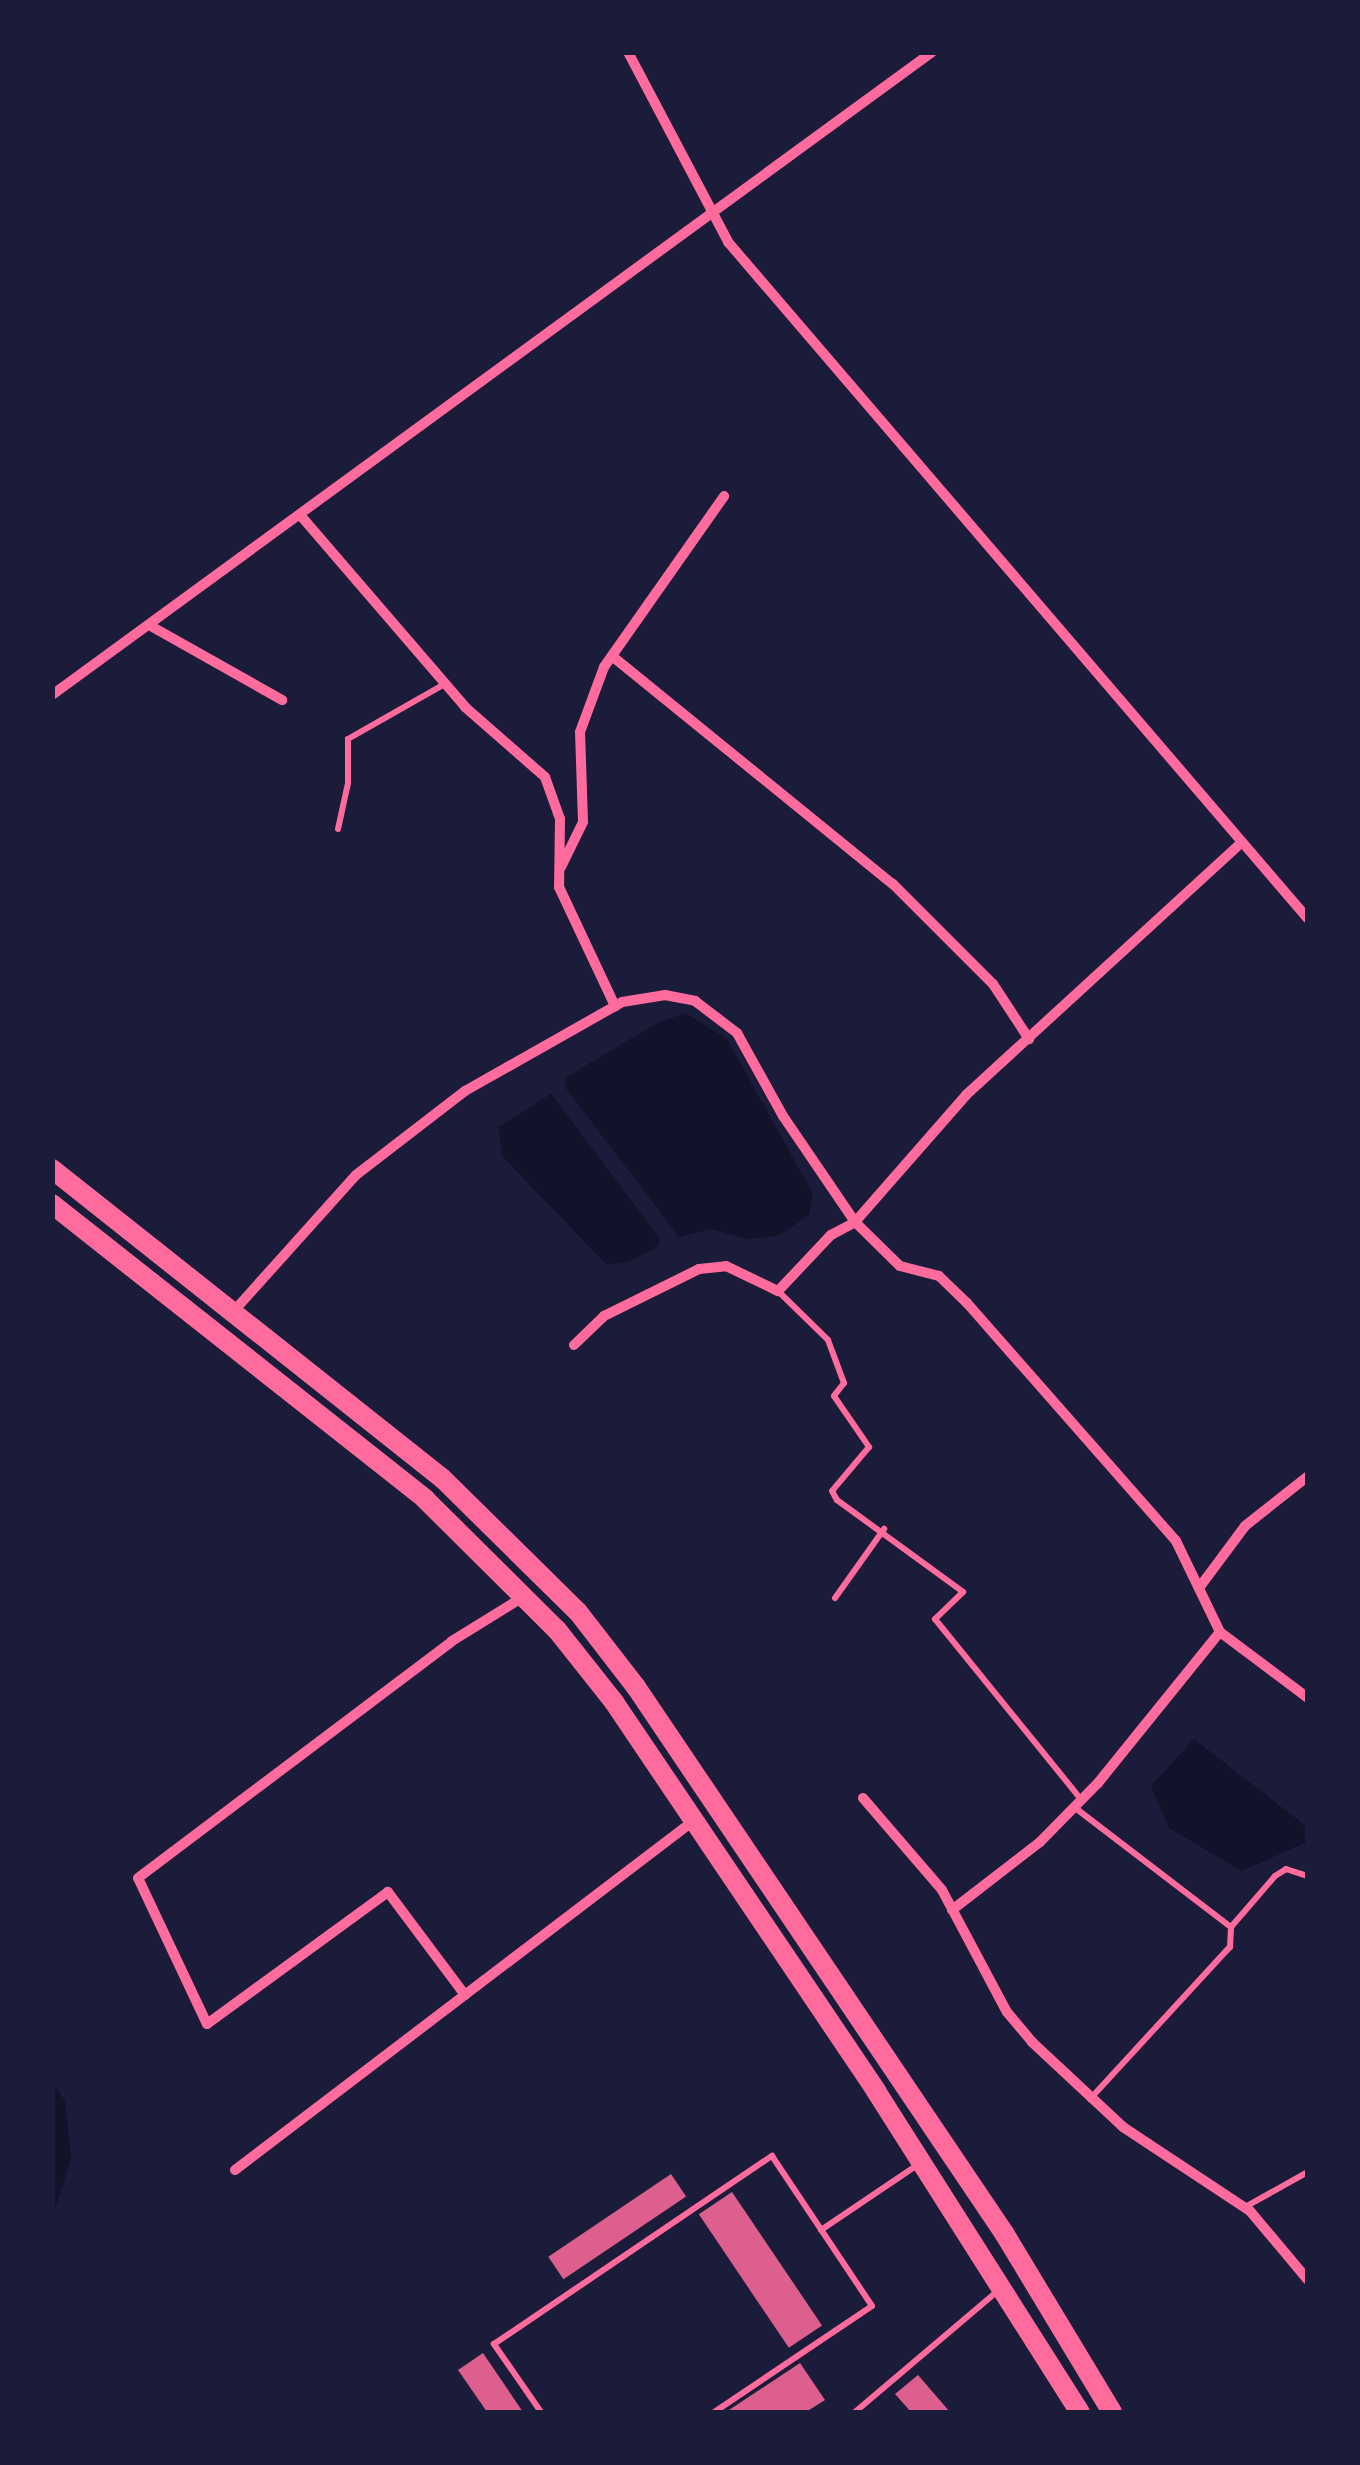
<!DOCTYPE html>
<html>
<head>
<meta charset="utf-8">
<style>
	body { margin:0 }
	#map { position:relative; width:1360px; height:2465px; overflow:hidden; background:#1b1b3a; font-family:"Golos Text",sans-serif }
	div>[style] { position:absolute }
	.water>* { inset:0; background:#12122b }
	.building>* { inset:0; background:#dd5f8e; transform-origin:0 0 }
	.service>* { height:6px; margin:-3px; padding:0 3px; transform-origin:3px; border-radius:3px; background:#ff6b9d }
	.minor>* { height:10px; margin:-5px; padding:0 5px; transform-origin:5px; border-radius:5px; background:#ff6b9d }
	.trunk>* { height:20px; margin:-10px; padding:0 10px; transform-origin:10px; border-radius:10px; background:#ff6b9d }
	span { translate:-50% -50%; white-space:nowrap; text-align:center; line-height:1.15; -webkit-text-stroke:8px #1b1b3a; paint-order:stroke }
	.frame { position:absolute; inset:0; border:55px solid #1b1b3a; pointer-events:none }
</style>
</head>
<body>
<div id="map">
	<div class="water">
		<i style="clip-path:polygon(686px 1013px,727px 1039px,813px 1194px,809px 1215px,778px 1236px,748px 1239px,711px 1229px,679px 1237px,565px 1087px,565px 1078px,657px 1023px)"></i>
		<i style="clip-path:polygon(551px 1094px,660px 1238px,659px 1246px,628px 1262px,606px 1264px,502px 1156px,499px 1127px)"></i>
		<i style="clip-path:polygon(1194px 1739px,1307px 1827px,1307px 1842px,1242px 1871px,1169px 1828px,1151px 1786px)"></i>
		<i style="clip-path:polygon(53px 2083px,65px 2101px,71px 2158px,53px 2216px)"></i>
	</div>
	<div class="building">
		<i style="left:671px;top:2174px;width:27px;height:148px;rotate:56deg"></i>
		<i style="left:732px;top:2192px;width:161px;height:40px;rotate:56deg"></i>
		<i style="clip-path:polygon(483px 2353px,523px 2412px,487px 2412px,458px 2370px)"></i>
		<i style="clip-path:polygon(800px 2363px,825px 2400px,806px 2412px,726px 2412px)"></i>
		<i style="clip-path:polygon(918px 2375px,950px 2412px,911px 2412px,895px 2394px)"></i>
	</div>
	<div class="service">
		<i style="left:338px;top:829px;width:47px;rotate:-77.7deg"></i>
		<i style="left:348px;top:783px;width:44px;rotate:-90deg"></i>
		<i style="left:348px;top:739px;width:112px;rotate:-29.6deg"></i>
		<i style="left:778px;top:1291px;width:70px;rotate:44.4deg"></i>
		<i style="left:828px;top:1340px;width:46px;rotate:69.6deg"></i>
		<i style="left:844px;top:1383px;width:16px;rotate:128deg"></i>
		<i style="left:834px;top:1396px;width:62px;rotate:55.5deg"></i>
		<i style="left:869px;top:1447px;width:57px;rotate:130.1deg"></i>
		<i style="left:832px;top:1491px;width:10px;rotate:61deg"></i>
		<i style="left:837px;top:1500px;width:156px;rotate:36.1deg"></i>
		<i style="left:963px;top:1592px;width:39px;rotate:136deg"></i>
		<i style="left:935px;top:1619px;width:232px;rotate:51deg"></i>
		<i style="left:835px;top:1598px;width:85px;rotate:-54.6deg"></i>
		<i style="left:1074px;top:1807px;width:198px;rotate:37.4deg"></i>
		<i style="left:1090px;top:2099px;width:207px;rotate:-47.4deg"></i>
		<i style="left:1230px;top:1947px;width:20px;rotate:-87deg"></i>
		<i style="left:1231px;top:1927px;width:67px;rotate:-49.2deg"></i>
		<i style="left:1275px;top:1876px;width:13px;rotate:-32deg"></i>
		<i style="left:1286px;top:1869px;width:23px;rotate:18deg"></i>
		<i style="left:1245px;top:2207px;width:72px;rotate:-29.1deg"></i>
		<i style="left:821px;top:2230px;width:118px;rotate:-34deg"></i>
		<i style="left:541px;top:2412px;width:83px;rotate:-124.7deg"></i>
		<i style="left:494px;top:2344px;width:336px;rotate:-34.1deg"></i>
		<i style="left:772px;top:2156px;width:180px;rotate:56.3deg"></i>
		<i style="left:872px;top:2306px;width:190px;rotate:146.1deg"></i>
		<i style="left:855px;top:2412px;width:189px;rotate:-40.3deg"></i>
	</div>
	<div class="minor">
		<i style="left:628px;top:52px;width:215px;rotate:62.2deg"></i>
		<i style="left:728px;top:242px;width:891px;rotate:49.41deg"></i>
		<i style="left:301px;top:516px;width:252px;rotate:49.3deg"></i>
		<i style="left:465px;top:707px;width:106px;rotate:41.2deg"></i>
		<i style="left:545px;top:777px;width:45px;rotate:70.3deg"></i>
		<i style="left:560px;top:819px;width:68px;rotate:90.8deg"></i>
		<i style="left:559px;top:887px;width:132px;rotate:64.8deg"></i>
		<i style="left:149px;top:625px;width:153px;rotate:29.4deg"></i>
		<i style="left:612px;top:656px;width:362px;rotate:39.1deg"></i>
		<i style="left:893px;top:884px;width:141px;rotate:45deg"></i>
		<i style="left:993px;top:984px;width:66px;rotate:56.8deg"></i>
		<i style="left:52px;top:695px;width:1090px;rotate:-36.15deg"></i>
		<i style="left:561px;top:867px;width:50px;rotate:-63.9deg"></i>
		<i style="left:583px;top:822px;width:90px;rotate:-91.9deg"></i>
		<i style="left:580px;top:732px;width:69px;rotate:-69.7deg"></i>
		<i style="left:604px;top:667px;width:209px;rotate:-54.9deg"></i>
		<i style="left:233px;top:1312px;width:184px;rotate:-48.1deg"></i>
		<i style="left:356px;top:1175px;width:138px;rotate:-37.6deg"></i>
		<i style="left:465px;top:1091px;width:180px;rotate:-29.5deg"></i>
		<i style="left:622px;top:1002px;width:44px;rotate:-9.2deg"></i>
		<i style="left:665px;top:995px;width:31px;rotate:11deg"></i>
		<i style="left:695px;top:1001px;width:53px;rotate:37.3deg"></i>
		<i style="left:737px;top:1033px;width:95px;rotate:61deg"></i>
		<i style="left:783px;top:1116px;width:128px;rotate:55.8deg"></i>
		<i style="left:855px;top:1222px;width:63px;rotate:44.4deg"></i>
		<i style="left:900px;top:1266px;width:40px;rotate:14.4deg"></i>
		<i style="left:939px;top:1276px;width:39px;rotate:44deg"></i>
		<i style="left:967px;top:1303px;width:317px;rotate:48.7deg"></i>
		<i style="left:1176px;top:1541px;width:101px;rotate:64.2deg"></i>
		<i style="left:1220px;top:1632px;width:110px;rotate:36.9deg"></i>
		<i style="left:574px;top:1345px;width:42px;rotate:-44deg"></i>
		<i style="left:604px;top:1316px;width:106px;rotate:-26.3deg"></i>
		<i style="left:699px;top:1269px;width:27px;rotate:-6deg"></i>
		<i style="left:726px;top:1266px;width:58px;rotate:25.7deg"></i>
		<i style="left:778px;top:1291px;width:77px;rotate:-46.6deg"></i>
		<i style="left:831px;top:1235px;width:27px;rotate:-28deg"></i>
		<i style="left:855px;top:1222px;width:169px;rotate:-48.8deg"></i>
		<i style="left:966px;top:1095px;width:374px;rotate:-42.5deg"></i>
		<i style="left:1199px;top:1588px;width:77px;rotate:-53.4deg"></i>
		<i style="left:1245px;top:1526px;width:80px;rotate:-38.4deg"></i>
		<i style="left:863px;top:1798px;width:121px;rotate:49.3deg"></i>
		<i style="left:942px;top:1890px;width:138px;rotate:62deg"></i>
		<i style="left:1007px;top:2012px;width:39px;rotate:50deg"></i>
		<i style="left:1032px;top:2042px;width:125px;rotate:43deg"></i>
		<i style="left:1123px;top:2127px;width:152px;rotate:33.5deg"></i>
		<i style="left:1250px;top:2211px;width:90px;rotate:50deg"></i>
		<i style="left:952px;top:1910px;width:111px;rotate:-37.7deg"></i>
		<i style="left:1040px;top:1842px;width:83px;rotate:-45.5deg"></i>
		<i style="left:1098px;top:1783px;width:194px;rotate:-51.1deg"></i>
		<i style="left:465px;top:1995px;width:129px;rotate:-126.8deg"></i>
		<i style="left:388px;top:1892px;width:224px;rotate:143.9deg"></i>
		<i style="left:207px;top:2024px;width:161px;rotate:-115.3deg"></i>
		<i style="left:138px;top:1878px;width:393px;rotate:-37deg"></i>
		<i style="left:452px;top:1641px;width:86px;rotate:-31.7deg"></i>
		<i style="left:235px;top:2170px;width:574px;rotate:-37.29deg"></i>
	</div>
	<div class="trunk">
		<i style="left:52px;top:1169px;width:498px;rotate:38.4deg"></i>
		<i style="left:442px;top:1478px;width:191px;rotate:44.6deg"></i>
		<i style="left:578px;top:1612px;width:95px;rotate:52.3deg"></i>
		<i style="left:636px;top:1687px;width:658px;rotate:56.02deg"></i>
		<i style="left:1004px;top:2233px;width:209px;rotate:58.9deg"></i>
		<i style="left:52px;top:1204px;width:476px;rotate:38.3deg"></i>
		<i style="left:425px;top:1499px;width:186px;rotate:44.8deg"></i>
		<i style="left:557px;top:1630px;width:92px;rotate:51.6deg"></i>
		<i style="left:614px;top:1702px;width:469px;rotate:56deg"></i>
		<i style="left:876px;top:2091px;width:380px;rotate:57.6deg"></i>
	</div>
	<div class="frame"></div>
</div>
</body>
</html>
